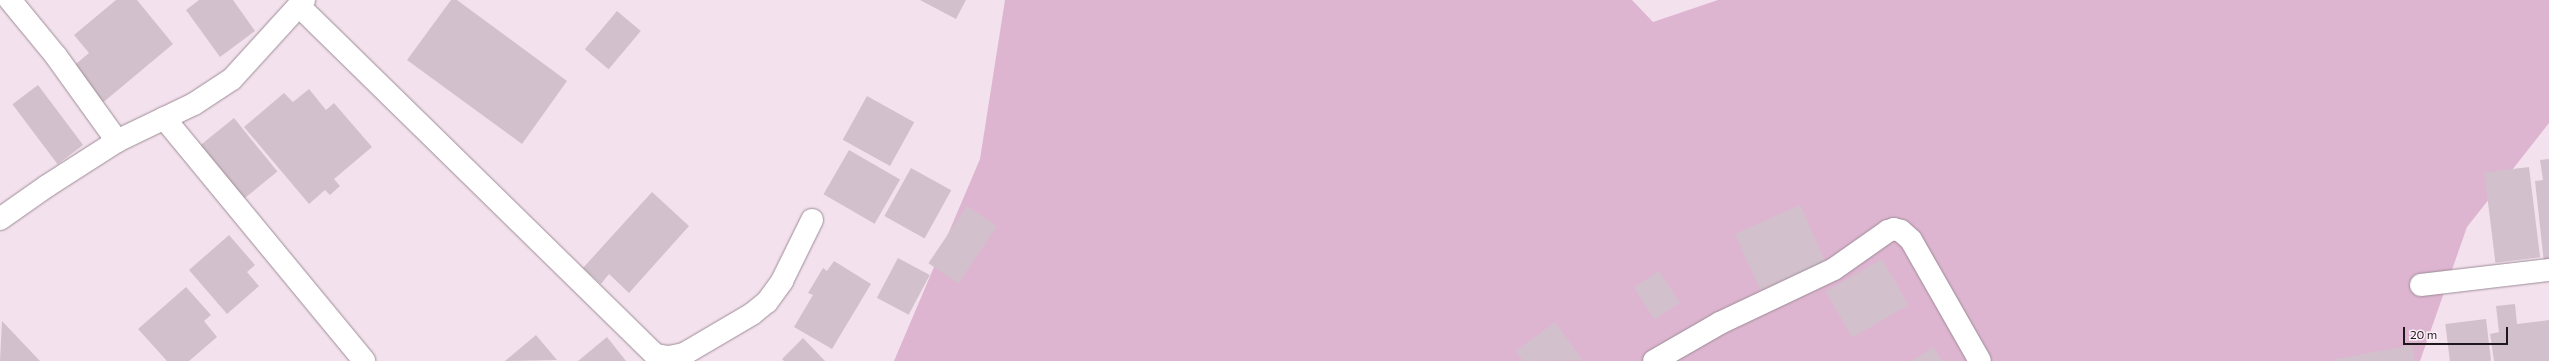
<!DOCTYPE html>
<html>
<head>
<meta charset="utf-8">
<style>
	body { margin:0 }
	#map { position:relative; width:2549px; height:361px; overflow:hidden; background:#f3e2ed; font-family:Commissioner,sans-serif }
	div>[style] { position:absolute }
	.green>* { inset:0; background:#ddb5d0 }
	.building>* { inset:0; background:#d2c1cc; transform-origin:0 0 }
	.roads { filter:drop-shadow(0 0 1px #9d8c97) drop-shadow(0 0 1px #9d8c97) }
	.minor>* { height:22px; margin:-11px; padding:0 11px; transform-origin:11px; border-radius:11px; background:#fff }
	span { translate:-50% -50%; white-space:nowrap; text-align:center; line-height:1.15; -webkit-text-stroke:3.5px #fef0f9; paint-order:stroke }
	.scale { position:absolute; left:2403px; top:327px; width:105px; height:18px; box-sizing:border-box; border:2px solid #1f191d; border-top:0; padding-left:5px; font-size:12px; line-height:14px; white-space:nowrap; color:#1f191d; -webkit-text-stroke:3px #fef0f9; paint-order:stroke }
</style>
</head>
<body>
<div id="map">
	<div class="green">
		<i style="clip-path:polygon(1005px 0,1632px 0,1653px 22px,1718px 0,2549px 0,2549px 123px,2467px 227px,2420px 361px,894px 361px,980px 159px)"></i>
	</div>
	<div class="building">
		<i style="clip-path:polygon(116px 0,137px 0,173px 44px,100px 105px,70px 69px,89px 53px,74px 35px)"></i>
		<i style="clip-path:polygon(199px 0,233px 0,255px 31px,220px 57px,186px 10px)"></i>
		<i style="clip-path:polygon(451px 0,457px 0,567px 81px,522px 144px,407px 60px)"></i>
		<i style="clip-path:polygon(920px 0,966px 0,956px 19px)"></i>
		<i style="left:617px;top:11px;width:31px;height:50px;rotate:40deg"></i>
		<i style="left:38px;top:85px;width:75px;height:32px;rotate:53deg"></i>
		<i style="clip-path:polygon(309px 89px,326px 110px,334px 103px,372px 147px,334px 179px,340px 186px,330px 195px,325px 190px,309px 204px,244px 127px,284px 93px,293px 102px)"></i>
		<i style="left:867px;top:96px;width:54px;height:50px;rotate:29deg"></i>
		<i style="left:234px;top:118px;width:69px;height:43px;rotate:51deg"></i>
		<i style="left:849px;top:150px;width:59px;height:51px;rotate:30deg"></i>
		<i style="clip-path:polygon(2549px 159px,2549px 263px,2544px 263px,2535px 181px,2543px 180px,2540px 160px)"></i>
		<i style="left:2529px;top:167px;width:91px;height:45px;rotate:83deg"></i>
		<i style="left:911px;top:168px;width:46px;height:55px;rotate:29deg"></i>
		<i style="clip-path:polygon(652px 192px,689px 226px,629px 293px,609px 274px,601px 284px,583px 268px)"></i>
		<i style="left:1800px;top:205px;width:67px;height:71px;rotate:66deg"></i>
		<i style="left:967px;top:206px;width:36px;height:69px;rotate:34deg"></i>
		<i style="clip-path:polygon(229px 235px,255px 265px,247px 272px,259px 286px,227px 314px,189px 270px)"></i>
		<i style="left:898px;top:258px;width:36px;height:45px;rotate:28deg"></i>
		<i style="left:1882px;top:259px;width:53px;height:65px;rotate:60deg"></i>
		<i style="clip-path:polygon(834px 261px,871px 284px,832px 349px,794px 327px,813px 295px,808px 293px,823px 268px,827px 271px)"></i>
		<i style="left:1659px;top:271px;width:38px;height:30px;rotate:57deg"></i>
		<i style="clip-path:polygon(186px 287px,211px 315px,204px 321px,217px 337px,189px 361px,167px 361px,138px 329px)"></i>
		<i style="clip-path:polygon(2515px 304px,2517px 324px,2549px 320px,2549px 361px,2494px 361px,2490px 334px,2499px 332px,2496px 306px)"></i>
		<i style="left:2486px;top:319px;width:42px;height:41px;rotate:83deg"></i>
		<i style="clip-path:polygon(2px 321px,40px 361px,0 361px)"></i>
		<i style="clip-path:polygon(1555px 322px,1582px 360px,1523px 361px,1516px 351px)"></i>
		<i style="clip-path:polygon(536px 335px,557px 360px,505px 361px)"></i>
		<i style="clip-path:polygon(607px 337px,626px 361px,578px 361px)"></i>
		<i style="clip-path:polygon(803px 338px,825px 361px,784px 361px,782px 359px)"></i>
		<i style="clip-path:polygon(2412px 345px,2415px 361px,2336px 361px,2336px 359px)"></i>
		<i style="clip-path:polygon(1933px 347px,1942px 361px,1912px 361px)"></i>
	</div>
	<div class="roads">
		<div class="minor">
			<i style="left:10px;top:0;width:72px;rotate:50.6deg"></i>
			<i style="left:56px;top:56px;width:105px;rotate:54.3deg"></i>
			<i style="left:299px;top:6px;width:499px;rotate:44.4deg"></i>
			<i style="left:656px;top:355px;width:13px;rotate:9deg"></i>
			<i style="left:669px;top:357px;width:15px;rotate:-11deg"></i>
			<i style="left:684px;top:354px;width:79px;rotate:-30.5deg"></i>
			<i style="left:752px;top:314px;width:19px;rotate:-39deg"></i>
			<i style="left:767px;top:302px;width:26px;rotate:-54deg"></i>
			<i style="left:782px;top:281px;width:68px;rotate:-63.8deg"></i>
			<i style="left:164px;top:118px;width:315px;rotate:50.5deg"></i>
			<i style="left:0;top:219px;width:57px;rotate:-35.1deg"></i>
			<i style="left:47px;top:186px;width:83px;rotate:-32.7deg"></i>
			<i style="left:117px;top:141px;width:85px;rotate:-25.7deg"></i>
			<i style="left:194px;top:104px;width:45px;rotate:-33.3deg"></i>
			<i style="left:232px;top:79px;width:107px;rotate:-47.7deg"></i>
			<i style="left:2421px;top:285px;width:129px;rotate:-6.7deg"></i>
			<i style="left:1654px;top:361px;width:76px;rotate:-29.9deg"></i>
			<i style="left:1720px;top:323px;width:126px;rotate:-25.3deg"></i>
			<i style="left:1834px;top:269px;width:66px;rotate:-35.1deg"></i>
			<i style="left:1888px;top:231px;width:6px;rotate:-18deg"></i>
			<i style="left:1894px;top:229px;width:7px;rotate:16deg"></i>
			<i style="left:1901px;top:231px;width:13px;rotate:42deg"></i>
			<i style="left:1911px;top:240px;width:139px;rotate:60.3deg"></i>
		</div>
	</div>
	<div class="scale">20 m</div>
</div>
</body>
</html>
